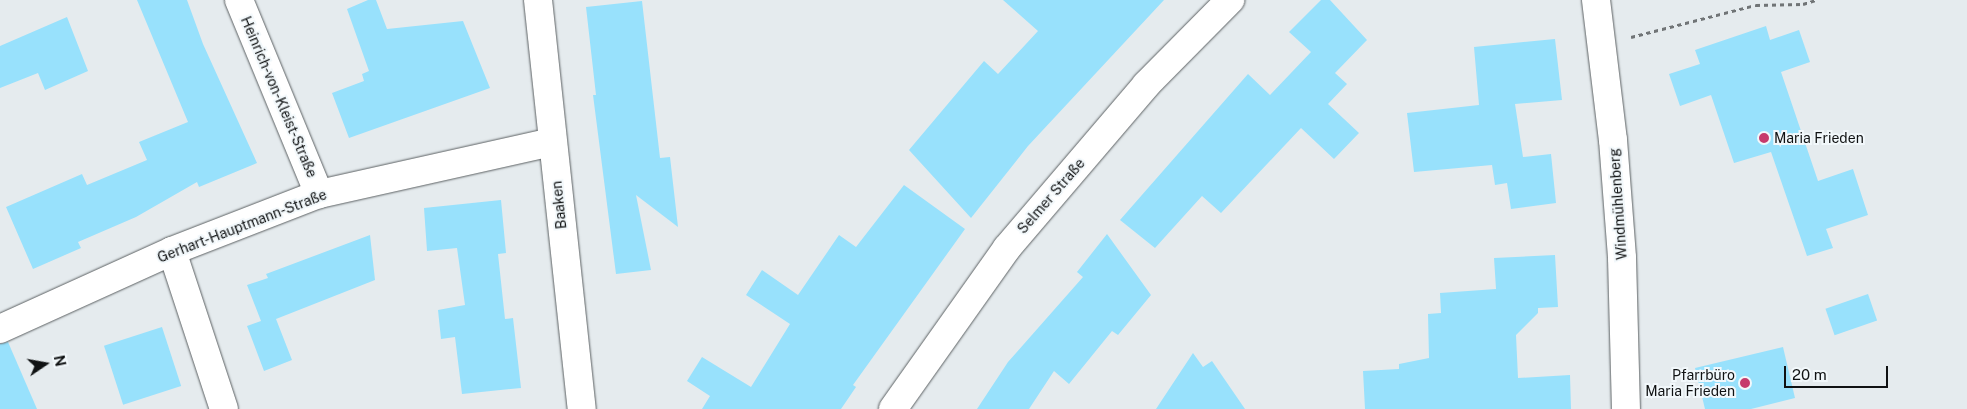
<!DOCTYPE html>
<html>
<head>
<meta charset="utf-8">
<style>
	body { margin:0 }
	#map { position:relative; width:1967px; height:409px; overflow:hidden; background:#e5ebee; font-family:"Public Sans",sans-serif }
	div>[style] { position:absolute }
	.building>* { inset:0; background:#98e1fc; transform-origin:0 0 }
	.path>* { height:3px; margin-top:-1.5px; transform-origin:0; background:repeating-linear-gradient(90deg,#707476 0 4px,transparent 0 8px) }
	.roads { filter:drop-shadow(0 0 1px #5c6163) drop-shadow(0 0 1px #5c6163) }
	.minor>* { height:28px; margin:-14px; padding:0 14px; transform-origin:14px; border-radius:14px; background:#fff }
	.dots>* { width:14px; height:14px; translate:-50% -50%; box-sizing:border-box; border:2px solid #f2f8fb; border-radius:50% }
	span { translate:-50% -50%; white-space:nowrap; text-align:center; line-height:1.15; -webkit-text-stroke:4px #f2f8fb; paint-order:stroke }
	.street-label { font-size:14px; color:#101213 }
	.poi-label { font-size:14px; color:#101213 }
	.left { translate:0 -50%; text-align:left }
	.right { translate:-100% -50%; text-align:right }
	.north { position:absolute; left:20px; top:339px; width:50px; height:50px; -webkit-text-stroke:4px #f2f8fb; paint-order:stroke; rotate:78deg; font-size:14px; font-weight:700; line-height:20px; text-align:center; color:#101213 }
	.north::after { content:''; display:block; margin:auto; width:18px; height:22px; background:#101213; clip-path:polygon(50% 0,100% 100%,50% 72%,0 100%) }
	.scale { position:absolute; left:1784px; top:366px; width:104px; height:22px; box-sizing:border-box; border:2px solid #101213; border-top:0; padding-left:6px; font-size:15px; line-height:18px; white-space:nowrap; color:#101213; -webkit-text-stroke:4px #f2f8fb; paint-order:stroke }
</style>
</head>
<body>
<div id="map">
	<div class="building">
		<i style="clip-path:polygon(137px 0,187px 0,203px 44px,257px 163px,199px 187px,197px 182px,136px 217px,78px 242px,81px 248px,33px 269px,6px 207px,82px 174px,87px 185px,147px 160px,139px 142px,188px 122px)"></i>
		<i style="clip-path:polygon(368px 0,376px 0,387px 29px,463px 21px,490px 88px,349px 138px,332px 93px,364px 81px,362px 74px,369px 71px,347px 9px)"></i>
		<i style="clip-path:polygon(1003px 0,1164px 0,1028px 146px,971px 218px,909px 150px,984px 61px,998px 74px,1038px 31px)"></i>
		<i style="clip-path:polygon(1321px 0,1330px 0,1367px 40px,1335px 73px,1347px 84px,1328px 104px,1359px 133px,1334px 159px,1301px 128px,1221px 213px,1202px 196px,1155px 248px,1120px 220px,1248px 74px,1270px 95px,1311px 52px,1289px 32px)"></i>
		<i style="clip-path:polygon(642px 1px,660px 158px,670px 157px,678px 227px,636px 195px,651px 270px,616px 274px,593px 95px,596px 95px,586px 7px)"></i>
		<i style="clip-path:polygon(67px 17px,88px 71px,45px 90px,38px 73px,0 88px,0 46px)"></i>
		<i style="clip-path:polygon(1766px 26px,1770px 40px,1799px 30px,1810px 62px,1781px 72px,1818px 181px,1853px 169px,1868px 215px,1826px 229px,1833px 248px,1807px 256px,1771px 152px,1734px 163px,1711px 95px,1680px 106px,1669px 74px,1700px 64px,1695px 50px)"></i>
		<i style="clip-path:polygon(1555px 39px,1562px 100px,1515px 104px,1523px 157px,1551px 154px,1556px 203px,1511px 209px,1507px 183px,1495px 185px,1492px 165px,1414px 172px,1407px 113px,1479px 105px,1474px 47px)"></i>
		<i style="clip-path:polygon(904px 185px,965px 229px,853px 385px,856px 387px,841px 409px,702px 409px,710px 396px,687px 381px,702px 357px,751px 387px,790px 324px,746px 295px,762px 270px,798px 295px,839px 235px,856px 247px)"></i>
		<i style="clip-path:polygon(501px 200px,506px 253px,498px 254px,505px 319px,513px 318px,521px 388px,462px 394px,455px 337px,441px 339px,438px 310px,465px 305px,457px 248px,427px 251px,424px 208px)"></i>
		<i style="clip-path:polygon(1107px 234px,1151px 295px,1118px 335px,1112px 331px,1069px 384px,1054px 371px,1029px 409px,977px 409px,1008px 362px,1083px 277px,1077px 272px)"></i>
		<i style="clip-path:polygon(370px 235px,375px 280px,276px 319px,292px 360px,264px 371px,247px 326px,261px 321px,247px 285px,268px 278px,266px 274px)"></i>
		<i style="clip-path:polygon(1555px 255px,1558px 307px,1538px 308px,1538px 313px,1516px 335px,1518px 378px,1570px 375px,1571px 409px,1365px 409px,1363px 371px,1399px 369px,1399px 364px,1429px 358px,1428px 314px,1441px 313px,1440px 293px,1496px 289px,1494px 258px)"></i>
		<i style="left:1868px;top:294px;width:28px;height:45px;rotate:71deg"></i>
		<i style="left:162px;top:327px;width:62px;height:61px;rotate:72deg"></i>
		<i style="clip-path:polygon(8px 342px,37px 409px,0 409px,0 344px)"></i>
		<i style="clip-path:polygon(1783px 347px,1795px 398px,1751px 409px,1705px 409px,1695px 368px)"></i>
		<i style="clip-path:polygon(1193px 353px,1203px 367px,1212px 361px,1245px 409px,1156px 409px)"></i>
	</div>
	<div class="path">
		<i style="left:1631px;top:37px;width:129px;rotate:-14.4deg"></i>
		<i style="left:1756px;top:5px;width:47px;rotate:-1.2deg"></i>
		<i style="left:1803px;top:4px;width:14px;rotate:-17deg"></i>
	</div>
	<div class="roads">
		<div class="minor">
			<i style="left:239px;top:0;width:210px;rotate:67.6deg"></i>
			<i style="left:538px;top:0;width:411px;rotate:83.9deg"></i>
			<i style="left:1596px;top:0;width:141px;rotate:83.1deg"></i>
			<i style="left:1613px;top:140px;width:118px;rotate:85.6deg"></i>
			<i style="left:1622px;top:258px;width:151px;rotate:88.5deg"></i>
			<i style="left:172px;top:251px;width:166px;rotate:71.8deg"></i>
			<i style="left:0;top:329px;width:189px;rotate:-24.4deg"></i>
			<i style="left:172px;top:251px;width:158px;rotate:-21.2deg"></i>
			<i style="left:319px;top:194px;width:239px;rotate:-12.6deg"></i>
			<i style="left:893px;top:409px;width:197px;rotate:-54.7deg"></i>
			<i style="left:1007px;top:248px;width:214px;rotate:-49.5deg"></i>
			<i style="left:1146px;top:85px;width:120px;rotate:-45.3deg"></i>
		</div>
	</div>
	<div class="dots">
		<i style="left:1764px;top:138px;background:#c63a6c"></i>
		<i style="left:1745px;top:383px;background:#c63a6c"></i>
	</div>
	<div class="street-label">
		<span style="left:279px;top:97px;rotate:67deg">Heinrich-von-Kleist-Straße</span>
		<span style="left:1051px;top:196px;rotate:-49deg">Selmer Straße</span>
		<span style="left:1618px;top:204px;rotate:-94deg">Windmühlenberg</span>
		<span style="left:559px;top:205px;rotate:-96deg">Baaken</span>
		<span style="left:242px;top:226px;rotate:-21deg">Gerhart-Hauptmann-Straße</span>
	</div>
	<div class="poi-label">
		<span class="left" style="left:1774px;top:138px">Maria Frieden</span>
		<span class="right" style="left:1735px;top:383px">Pfarrbüro<br>Maria Frieden</span>
	</div>
	<div class="north">N</div>
	<div class="scale">20 m</div>
</div>
</body>
</html>
